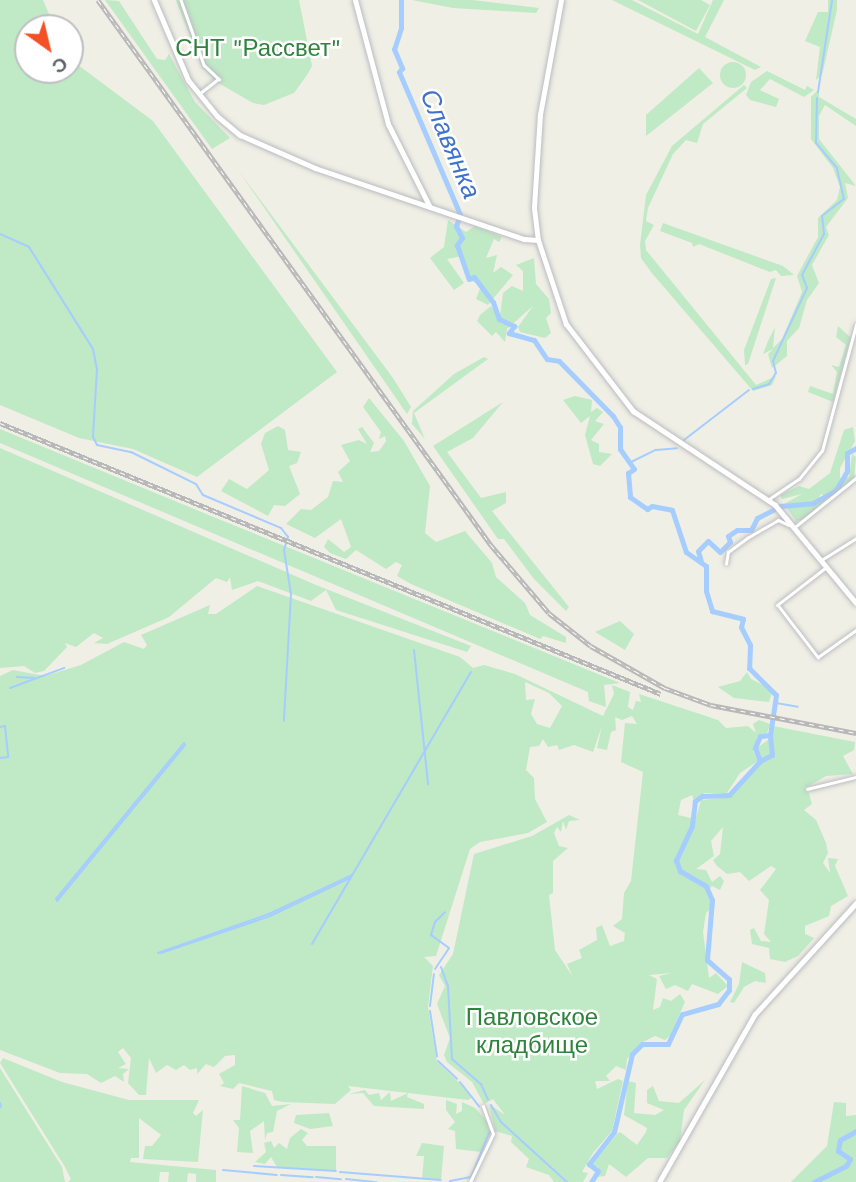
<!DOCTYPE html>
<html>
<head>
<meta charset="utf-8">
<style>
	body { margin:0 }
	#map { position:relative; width:856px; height:1182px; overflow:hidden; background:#f0efe5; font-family:"Work Sans",sans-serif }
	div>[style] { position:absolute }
	.green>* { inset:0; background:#c0e9c5 }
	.round { border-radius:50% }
	.stream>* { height:2px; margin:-1px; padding:0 1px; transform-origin:1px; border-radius:1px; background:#a6cdff }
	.river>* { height:5px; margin:-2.5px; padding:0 2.5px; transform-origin:2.5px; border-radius:2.5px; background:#a6cdff }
	.roads { filter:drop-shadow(0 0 2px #b9bcc1) drop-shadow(0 0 2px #b9bcc1) }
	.street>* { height:2.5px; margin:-1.25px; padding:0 1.25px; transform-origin:1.25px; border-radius:1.25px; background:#fff }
	.secondary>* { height:5px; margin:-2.5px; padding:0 2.5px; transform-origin:2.5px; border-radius:2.5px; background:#fff }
	.rail>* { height:4.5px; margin-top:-2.25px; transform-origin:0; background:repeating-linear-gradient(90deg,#fff 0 5px,#b8b8b9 0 10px); box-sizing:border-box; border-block:2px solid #b8b8b9 }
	span { translate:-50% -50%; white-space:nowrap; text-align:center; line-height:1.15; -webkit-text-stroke:5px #fff; paint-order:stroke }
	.park-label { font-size:24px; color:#2f833d }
	.water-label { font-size:26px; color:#3f72cb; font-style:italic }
	.north { position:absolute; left:14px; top:14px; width:70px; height:70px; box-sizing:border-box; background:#fff; border:2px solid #bebfc2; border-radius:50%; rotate:146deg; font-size:19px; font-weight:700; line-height:28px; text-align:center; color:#5c5f66 }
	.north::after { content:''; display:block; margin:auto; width:24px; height:32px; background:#f45026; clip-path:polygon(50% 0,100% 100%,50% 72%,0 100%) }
</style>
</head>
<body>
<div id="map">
	<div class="green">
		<i style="clip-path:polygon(0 0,43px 0,55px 28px,28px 28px,28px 70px,70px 70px,70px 59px,153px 121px,337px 372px,197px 477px,133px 449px,79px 438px,0 405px)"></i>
		<i style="clip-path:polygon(105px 0,119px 1px,157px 59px,165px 60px,169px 54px,195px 102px,230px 138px,212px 149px)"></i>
		<i style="clip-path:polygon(176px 0,299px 0,312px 66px,307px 75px,294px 93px,264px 105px,253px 103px,215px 81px,202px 67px)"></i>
		<i style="clip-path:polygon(412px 0,472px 0,539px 8px,536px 13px,453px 8px)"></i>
		<i style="clip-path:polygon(612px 0,632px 0,698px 34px,713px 0,724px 0,705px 37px,761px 67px,755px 70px)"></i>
		<i style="clip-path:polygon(638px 0,701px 0,710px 5px,696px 31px)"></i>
		<i style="clip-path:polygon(828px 0,837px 0,837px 10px,822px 75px,816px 80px,820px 47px,805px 41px,818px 12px,828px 12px)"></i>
		<i class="round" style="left:720px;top:62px;width:26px;height:26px"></i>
		<i style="clip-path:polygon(699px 68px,713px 83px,646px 136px,646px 115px)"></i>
		<i style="clip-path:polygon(767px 71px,805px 90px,807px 86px,814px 90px,804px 97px,770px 79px,760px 90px,779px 99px,776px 107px,750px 100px,746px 95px,751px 82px)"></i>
		<i style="clip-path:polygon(744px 85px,747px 88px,703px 124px,697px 143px,686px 140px,673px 154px,648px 208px,646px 221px,654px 225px,645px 241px,646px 250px,756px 385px,776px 376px,772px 385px,753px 391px,651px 272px,641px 258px,640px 245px,646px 195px,672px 146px)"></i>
		<i style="clip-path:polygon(819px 89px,819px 97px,856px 119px,856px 126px,825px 105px,819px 116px,819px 139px,856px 186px,845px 183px,848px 198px,826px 227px,829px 235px,812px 265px,819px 283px,807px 300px,799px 328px,787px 341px,787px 356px,772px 368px,768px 354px,773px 349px,763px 354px,768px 341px,775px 327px,773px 348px,782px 339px,802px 292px,797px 276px,818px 237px,818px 218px,837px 200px,840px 187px,833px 168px,811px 139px,811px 97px)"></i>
		<i style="clip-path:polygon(238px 170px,393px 378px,411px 407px,407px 414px)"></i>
		<i style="clip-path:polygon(448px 220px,466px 232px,475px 226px,502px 237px,499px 242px,494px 239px,486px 258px,497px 255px,493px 273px,501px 267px,513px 275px,488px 305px,476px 299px,481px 286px,467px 278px,462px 256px,447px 259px,464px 283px,454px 290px,430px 258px,444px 247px)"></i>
		<i style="clip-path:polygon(663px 223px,783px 266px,794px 275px,781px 276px,776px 270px,770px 272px,699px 244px,693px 247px,692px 243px,660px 231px)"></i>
		<i style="clip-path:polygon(534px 258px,536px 284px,549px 299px,551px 313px,546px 318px,551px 333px,545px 338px,520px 332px,518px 327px,533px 306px,507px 329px,505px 342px,496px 332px,492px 336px,477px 321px,480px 315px,491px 306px,500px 316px,503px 293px,512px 286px,523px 291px,523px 271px,516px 265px)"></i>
		<i style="clip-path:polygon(776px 278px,748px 364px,745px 365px,744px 350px,771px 279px)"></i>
		<i style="clip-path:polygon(838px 326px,851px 338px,833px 402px,808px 392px,810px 386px,833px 394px,837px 372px,831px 365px,839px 367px,846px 345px,836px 337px)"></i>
		<i style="clip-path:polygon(484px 357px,488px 359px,414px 413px,425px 439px,412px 424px,413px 411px,454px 374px)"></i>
		<i style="clip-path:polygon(575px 396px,592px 400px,591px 412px,597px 408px,603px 412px,595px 421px,604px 424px,591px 440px,599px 444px,599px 452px,612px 454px,600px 466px,593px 464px,585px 435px,590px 416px,581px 423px,563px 400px)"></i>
		<i style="clip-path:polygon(369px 398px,404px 441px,430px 486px,425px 533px,436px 542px,465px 531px,492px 563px,496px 577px,525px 603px,530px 615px,566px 637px,566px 643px,543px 636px,540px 639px,411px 584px,397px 576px,402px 565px,396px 562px,386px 569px,356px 550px,346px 559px,330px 553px,324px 547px,328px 539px,344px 552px,351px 547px,341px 519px,315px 538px,286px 524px,301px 509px,311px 510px,328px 497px,333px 481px,343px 482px,338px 472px,350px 461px,341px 445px,359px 440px,367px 444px,358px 429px,362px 427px,374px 443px,370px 452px,379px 451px,386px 441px,385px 436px,379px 439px,381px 432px,363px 407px)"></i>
		<i style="clip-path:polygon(503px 402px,473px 438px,447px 452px,481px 498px,506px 492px,506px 503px,492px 511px,569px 607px,566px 611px,534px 579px,504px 539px,498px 539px,433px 446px)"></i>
		<i style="clip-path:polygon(278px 426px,285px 430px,288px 450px,301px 452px,297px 463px,289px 466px,300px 494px,285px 506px,274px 505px,268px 516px,221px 491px,229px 479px,247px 489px,269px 470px,261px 444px,265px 433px)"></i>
		<i style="clip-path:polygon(853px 427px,855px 441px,840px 468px,840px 478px,849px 477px,852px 454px,856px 457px,854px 478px,830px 499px,821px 494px,817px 501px,823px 497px,827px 500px,808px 519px,796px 521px,784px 504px,802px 494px,782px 499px,780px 495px,799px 486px,809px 489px,830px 473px,844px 430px)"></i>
		<i style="clip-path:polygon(0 429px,216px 518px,620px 683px,604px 685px,606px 707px,589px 701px,588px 692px,0 443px)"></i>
		<i style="clip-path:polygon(0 448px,316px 585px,471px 646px,467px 652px,336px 610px,326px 590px,311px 601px,258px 581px,232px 590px,230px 577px,227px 582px,216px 578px,169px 617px,107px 644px,94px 643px,103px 638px,94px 633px,76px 647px,65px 643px,67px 647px,44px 671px,35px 673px,24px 666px,0 668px)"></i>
		<i style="clip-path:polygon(evenodd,257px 586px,460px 657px,473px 668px,484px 665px,515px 674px,603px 716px,614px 694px,612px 685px,630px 692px,628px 707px,633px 710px,636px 701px,641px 702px,639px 694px,718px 720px,726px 728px,748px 726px,756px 733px,753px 724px,759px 720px,770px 724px,766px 737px,756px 737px,759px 740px,753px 751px,758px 761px,740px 773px,727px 793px,704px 793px,694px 801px,692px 795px,681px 800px,678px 815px,691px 818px,693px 828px,701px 800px,731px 797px,761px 762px,757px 748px,769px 739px,773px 726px,855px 742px,854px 750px,843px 756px,853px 774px,826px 776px,807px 787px,812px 804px,804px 810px,816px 820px,826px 843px,828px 853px,823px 863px,830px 873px,828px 858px,838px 859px,835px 866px,848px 896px,831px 906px,829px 916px,805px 926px,805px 934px,814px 938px,798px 956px,785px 962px,770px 959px,769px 948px,752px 944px,750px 930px,754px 928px,761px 941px,771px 942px,764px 934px,769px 900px,760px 890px,776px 869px,771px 866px,749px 881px,740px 872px,727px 874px,717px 866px,713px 860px,720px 854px,723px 827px,711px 841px,714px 856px,696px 869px,706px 870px,712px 882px,720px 876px,724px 881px,720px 890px,712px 886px,707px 892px,712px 908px,706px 913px,703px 932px,709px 978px,716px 973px,728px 986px,718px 994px,692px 984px,688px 991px,675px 985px,666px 989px,659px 976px,672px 973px,649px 975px,657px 979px,653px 1010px,660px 1007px,663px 998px,671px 1001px,680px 994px,685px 1002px,670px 1036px,665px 1040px,655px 1036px,641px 1043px,627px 1059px,626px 1070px,616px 1066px,606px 1076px,610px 1081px,595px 1081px,597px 1089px,618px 1079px,623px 1081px,612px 1131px,593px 1153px,582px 1172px,588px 1173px,583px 1182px,554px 1182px,549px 1175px,526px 1167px,529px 1159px,511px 1142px,512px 1136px,495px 1131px,489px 1104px,505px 1115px,493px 1099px,484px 1104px,472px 1082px,447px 1062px,444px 1055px,450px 1038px,437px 1004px,445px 986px,439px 975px,453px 954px,474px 854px,532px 836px,569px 815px,580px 820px,569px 821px,566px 830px,563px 821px,561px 832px,557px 827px,554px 833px,559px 846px,568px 848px,553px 861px,553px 893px,549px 895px,555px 950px,573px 977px,567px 964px,582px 958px,579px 950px,597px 940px,596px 928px,602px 925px,610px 946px,624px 941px,625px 933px,613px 926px,622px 919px,624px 893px,631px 881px,643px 772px,621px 762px,625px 723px,637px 724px,632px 716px,622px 720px,615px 717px,616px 730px,611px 732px,607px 750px,597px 748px,602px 726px,593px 752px,574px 745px,559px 750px,557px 745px,548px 747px,543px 739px,539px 746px,530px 747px,526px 770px,534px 778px,535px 799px,547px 822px,528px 833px,480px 842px,470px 849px,436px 956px,424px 957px,433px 966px,428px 1007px,437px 1062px,465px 1088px,473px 1097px,468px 1100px,348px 1086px,351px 1090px,335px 1104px,283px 1102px,274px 1100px,272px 1091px,239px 1083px,233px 1089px,220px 1086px,224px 1083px,219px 1074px,235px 1065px,235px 1055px,225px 1056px,214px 1067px,206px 1064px,197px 1074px,197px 1068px,190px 1070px,184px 1065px,176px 1070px,167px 1065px,156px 1073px,149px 1058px,146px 1095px,139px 1095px,128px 1083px,131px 1058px,123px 1048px,118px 1052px,126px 1064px,118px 1068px,129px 1069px,123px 1074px,124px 1082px,115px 1076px,101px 1083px,87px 1074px,60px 1073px,0 1050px,0 676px,13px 670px,45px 676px,81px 665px,124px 642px,144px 649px,147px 645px,141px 635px,210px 605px,208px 614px,216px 614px,257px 586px,525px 682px,549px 693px,562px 706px,550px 728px,537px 724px,531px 714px,535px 699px,526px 700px,525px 682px)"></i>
		<i style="clip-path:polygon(620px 621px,634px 634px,625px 650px,595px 632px)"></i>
		<i style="clip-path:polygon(747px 672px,751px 679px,773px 690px,769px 702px,734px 698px,718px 687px,740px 681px)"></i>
		<i style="clip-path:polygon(742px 962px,765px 973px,766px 983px,755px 981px,744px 987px,734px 1003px,730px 1002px,739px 984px)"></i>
		<i style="clip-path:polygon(3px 1058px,62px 1082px,129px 1100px,199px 1100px,193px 1113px,196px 1116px,203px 1110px,198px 1162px,143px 1159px,145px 1146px,152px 1146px,161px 1135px,139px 1118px,139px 1158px,131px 1158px,130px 1162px,216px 1170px,216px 1182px,196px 1182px,196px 1174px,188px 1173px,187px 1182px,168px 1182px,169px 1172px,160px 1172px,159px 1182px,68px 1182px,71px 1179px,65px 1167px,0 1063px)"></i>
		<i style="clip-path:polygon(0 1068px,62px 1167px,65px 1182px,0 1182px)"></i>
		<i style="clip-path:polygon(705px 1080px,684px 1110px,680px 1141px,667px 1158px,648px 1158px,626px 1177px,609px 1164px,605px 1176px,597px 1177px,598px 1167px,592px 1165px,617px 1134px,620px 1132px,637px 1145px,646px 1132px,647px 1128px,624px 1115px,628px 1081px,636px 1083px,634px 1113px,655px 1115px,664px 1110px,647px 1103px,647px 1090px,653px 1086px,659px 1101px,679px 1103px)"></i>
		<i style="clip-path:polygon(242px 1086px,265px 1093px,272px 1106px,291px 1104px,277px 1111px,273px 1132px,267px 1133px,265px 1140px,264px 1121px,250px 1131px,253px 1153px,237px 1152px,239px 1128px,233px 1120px,240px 1120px)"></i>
		<i style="clip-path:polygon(365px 1090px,369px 1095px,379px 1093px,381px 1100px,390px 1092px,391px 1101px,408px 1093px,407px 1097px,424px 1104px,424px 1109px,374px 1106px,363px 1093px,349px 1094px)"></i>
		<i style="clip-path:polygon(446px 1100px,457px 1104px,456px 1114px,462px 1111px,462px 1102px,475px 1108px,487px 1121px,490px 1133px,481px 1152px,456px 1149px,455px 1131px,448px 1129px,455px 1122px,446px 1110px)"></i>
		<i style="clip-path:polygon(834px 1102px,846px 1103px,846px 1116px,856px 1115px,856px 1182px,791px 1182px,827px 1146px)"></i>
		<i style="clip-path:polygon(329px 1113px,333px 1126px,310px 1129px,294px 1123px,296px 1115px)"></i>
		<i style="clip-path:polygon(301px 1129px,308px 1133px,302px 1140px,307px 1146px,336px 1146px,336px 1171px,277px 1167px,271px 1157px,265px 1164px,255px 1162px,266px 1152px,264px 1143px,271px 1141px,274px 1148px,279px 1143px,287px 1149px,290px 1138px)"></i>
		<i style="clip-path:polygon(422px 1143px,444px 1146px,441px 1180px,422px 1179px,424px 1156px,416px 1156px)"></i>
	</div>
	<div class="stream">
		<i style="left:818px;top:92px;width:93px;rotate:-81.3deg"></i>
		<i style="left:0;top:234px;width:32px;rotate:24deg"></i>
		<i style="left:29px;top:247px;width:120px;rotate:57.9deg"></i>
		<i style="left:93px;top:349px;width:20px;rotate:79deg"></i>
		<i style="left:97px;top:369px;width:68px;rotate:93.4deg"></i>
		<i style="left:93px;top:437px;width:9px;rotate:63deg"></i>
		<i style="left:97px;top:445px;width:35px;rotate:12deg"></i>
		<i style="left:131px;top:452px;width:72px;rotate:26.2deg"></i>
		<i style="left:196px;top:484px;width:13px;rotate:58deg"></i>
		<i style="left:203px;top:495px;width:85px;rotate:22.9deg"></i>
		<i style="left:281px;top:528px;width:11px;rotate:52deg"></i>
		<i style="left:288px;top:537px;width:14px;rotate:107deg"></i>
		<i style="left:284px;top:550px;width:45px;rotate:81deg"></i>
		<i style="left:291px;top:594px;width:127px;rotate:93.2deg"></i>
		<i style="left:753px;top:389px;width:17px;rotate:-17deg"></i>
		<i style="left:769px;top:384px;width:13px;rotate:-58deg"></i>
		<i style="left:776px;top:373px;width:12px;rotate:-104deg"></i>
		<i style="left:773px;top:361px;width:81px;rotate:-65deg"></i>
		<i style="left:807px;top:288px;width:14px;rotate:-111deg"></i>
		<i style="left:802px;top:275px;width:47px;rotate:-61.8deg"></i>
		<i style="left:824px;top:234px;width:18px;rotate:-96deg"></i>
		<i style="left:822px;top:216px;width:28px;rotate:-38deg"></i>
		<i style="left:844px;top:199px;width:32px;rotate:-103deg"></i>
		<i style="left:837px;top:168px;width:33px;rotate:-130deg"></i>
		<i style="left:816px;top:143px;width:45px;rotate:-88.7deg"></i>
		<i style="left:684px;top:440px;width:82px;rotate:-37.6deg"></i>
		<i style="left:631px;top:462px;width:28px;rotate:-26deg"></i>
		<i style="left:656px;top:450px;width:21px;rotate:-5deg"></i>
		<i style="left:414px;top:650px;width:135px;rotate:84deg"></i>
		<i style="left:17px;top:677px;width:17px;rotate:3deg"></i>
		<i style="left:10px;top:688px;width:58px;rotate:-20.3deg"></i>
		<i style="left:776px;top:703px;width:22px;rotate:10deg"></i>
		<i style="left:0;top:727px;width:5px;rotate:-11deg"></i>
		<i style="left:5px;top:726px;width:31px;rotate:84deg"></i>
		<i style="left:8px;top:757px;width:8px;rotate:173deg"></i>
		<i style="left:56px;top:899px;width:202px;rotate:-50.6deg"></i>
		<i style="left:57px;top:901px;width:202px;rotate:-50.6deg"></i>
		<i style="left:312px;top:944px;width:315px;rotate:-59.7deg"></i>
		<i style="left:158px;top:953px;width:118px;rotate:-19.4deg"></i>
		<i style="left:269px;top:914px;width:92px;rotate:-25.2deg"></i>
		<i style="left:161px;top:953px;width:115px;rotate:-18.7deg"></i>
		<i style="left:270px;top:916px;width:89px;rotate:-25.4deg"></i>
		<i style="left:441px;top:967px;width:20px;rotate:70deg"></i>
		<i style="left:448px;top:986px;width:73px;rotate:86.9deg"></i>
		<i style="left:452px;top:1059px;width:38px;rotate:41deg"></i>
		<i style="left:481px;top:1084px;width:17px;rotate:66deg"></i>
		<i style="left:435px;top:969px;width:25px;rotate:-56deg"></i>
		<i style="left:449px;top:948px;width:22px;rotate:-144deg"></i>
		<i style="left:431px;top:935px;width:14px;rotate:-73deg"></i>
		<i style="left:435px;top:922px;width:14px;rotate:-45deg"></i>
		<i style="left:430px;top:1006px;width:32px;rotate:-83deg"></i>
		<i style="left:430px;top:1011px;width:46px;rotate:81.2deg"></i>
		<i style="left:438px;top:1061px;width:26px;rotate:43deg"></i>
		<i style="left:460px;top:1082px;width:31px;rotate:52deg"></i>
		<i style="left:0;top:1103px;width:4px;rotate:76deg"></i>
		<i style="left:491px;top:1105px;width:20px;rotate:60deg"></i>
		<i style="left:501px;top:1122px;width:89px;rotate:42.3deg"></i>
		<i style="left:254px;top:1166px;width:82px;rotate:3.5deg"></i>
		<i style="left:223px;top:1170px;width:54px;rotate:5.3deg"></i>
		<i style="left:340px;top:1172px;width:101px;rotate:4.5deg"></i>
		<i style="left:281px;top:1175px;width:32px;rotate:4deg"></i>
		<i style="left:316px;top:1177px;width:25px;rotate:5deg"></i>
		<i style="left:346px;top:1179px;width:31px;rotate:6deg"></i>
		<i style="left:450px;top:1181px;width:21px;rotate:-11deg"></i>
		<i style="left:471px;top:1177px;width:50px;rotate:-67.6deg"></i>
	</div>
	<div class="river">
		<i style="left:401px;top:0;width:28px;rotate:90deg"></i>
		<i style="left:401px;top:28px;width:22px;rotate:108deg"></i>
		<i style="left:394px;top:49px;width:21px;rotate:67deg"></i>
		<i style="left:402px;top:68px;width:5px;rotate:127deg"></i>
		<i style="left:399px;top:72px;width:155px;rotate:66.8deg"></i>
		<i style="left:460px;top:214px;width:13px;rotate:108deg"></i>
		<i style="left:456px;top:226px;width:13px;rotate:63deg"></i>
		<i style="left:462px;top:238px;width:9px;rotate:126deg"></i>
		<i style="left:457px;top:245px;width:36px;rotate:71deg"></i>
		<i style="left:469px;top:279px;width:5px;rotate:-22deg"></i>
		<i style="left:474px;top:277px;width:31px;rotate:53deg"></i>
		<i style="left:493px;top:302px;width:18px;rotate:71deg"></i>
		<i style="left:499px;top:319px;width:17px;rotate:25deg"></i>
		<i style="left:514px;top:326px;width:9px;rotate:126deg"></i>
		<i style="left:509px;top:333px;width:26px;rotate:16deg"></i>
		<i style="left:534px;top:340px;width:23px;rotate:56deg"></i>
		<i style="left:547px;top:359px;width:12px;rotate:9deg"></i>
		<i style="left:559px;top:361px;width:77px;rotate:45.5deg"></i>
		<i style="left:613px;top:416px;width:13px;rotate:58deg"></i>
		<i style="left:620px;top:427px;width:22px;rotate:90deg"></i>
		<i style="left:620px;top:449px;width:24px;rotate:55deg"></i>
		<i style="left:634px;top:469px;width:7px;rotate:146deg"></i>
		<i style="left:628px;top:473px;width:24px;rotate:85deg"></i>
		<i style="left:630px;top:497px;width:21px;rotate:35deg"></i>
		<i style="left:647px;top:509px;width:6px;rotate:-31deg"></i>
		<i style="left:652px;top:506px;width:20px;rotate:11deg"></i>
		<i style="left:672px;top:510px;width:44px;rotate:71.6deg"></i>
		<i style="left:686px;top:552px;width:24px;rotate:35deg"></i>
		<i style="left:706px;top:566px;width:25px;rotate:90deg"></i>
		<i style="left:706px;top:591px;width:21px;rotate:73deg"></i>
		<i style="left:712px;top:611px;width:32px;rotate:14deg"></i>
		<i style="left:743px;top:619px;width:8px;rotate:104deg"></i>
		<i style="left:741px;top:627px;width:20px;rotate:63deg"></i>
		<i style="left:750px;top:645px;width:23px;rotate:92deg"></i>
		<i style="left:749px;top:668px;width:38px;rotate:45deg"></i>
		<i style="left:776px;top:695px;width:40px;rotate:98.5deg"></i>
		<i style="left:770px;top:735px;width:10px;rotate:174deg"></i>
		<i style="left:760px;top:736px;width:13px;rotate:113deg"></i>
		<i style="left:755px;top:748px;width:14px;rotate:69deg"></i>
		<i style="left:760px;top:761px;width:46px;rotate:132.4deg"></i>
		<i style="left:729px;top:795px;width:27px;rotate:178deg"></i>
		<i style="left:702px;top:796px;width:9px;rotate:144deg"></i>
		<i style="left:695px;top:801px;width:25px;rotate:97deg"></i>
		<i style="left:692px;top:826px;width:38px;rotate:115deg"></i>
		<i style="left:676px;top:860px;width:12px;rotate:70deg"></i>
		<i style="left:680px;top:871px;width:30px;rotate:30deg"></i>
		<i style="left:706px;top:886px;width:15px;rotate:67deg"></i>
		<i style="left:712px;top:900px;width:60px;rotate:94.8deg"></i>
		<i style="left:707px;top:960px;width:29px;rotate:41deg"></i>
		<i style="left:729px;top:979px;width:11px;rotate:90deg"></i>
		<i style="left:729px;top:990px;width:18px;rotate:128deg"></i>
		<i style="left:718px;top:1004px;width:37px;rotate:164deg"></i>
		<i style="left:682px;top:1014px;width:33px;rotate:115deg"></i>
		<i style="left:668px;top:1044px;width:26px;rotate:180deg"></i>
		<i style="left:642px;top:1044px;width:14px;rotate:135deg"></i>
		<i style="left:632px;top:1054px;width:80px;rotate:103deg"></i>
		<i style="left:614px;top:1132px;width:41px;rotate:128deg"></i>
		<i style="left:589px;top:1164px;width:11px;rotate:38deg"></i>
		<i style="left:598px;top:1171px;width:13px;rotate:122deg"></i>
		<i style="left:701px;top:562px;width:11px;rotate:-105deg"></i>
		<i style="left:698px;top:551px;width:14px;rotate:-45deg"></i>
		<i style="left:708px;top:541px;width:16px;rotate:43deg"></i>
		<i style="left:720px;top:552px;width:14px;rotate:-45deg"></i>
		<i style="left:730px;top:542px;width:6px;rotate:-108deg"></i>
		<i style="left:728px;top:536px;width:11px;rotate:-34deg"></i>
		<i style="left:737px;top:530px;width:14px"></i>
		<i style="left:751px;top:530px;width:13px;rotate:-63deg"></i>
		<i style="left:757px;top:518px;width:27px;rotate:-27deg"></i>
		<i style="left:781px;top:506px;width:32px;rotate:-5deg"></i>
		<i style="left:813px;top:503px;width:26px;rotate:-29deg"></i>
		<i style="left:836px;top:490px;width:22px;rotate:-60deg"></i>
		<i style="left:847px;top:471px;width:18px;rotate:-90deg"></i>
		<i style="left:847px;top:453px;width:10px;rotate:-29deg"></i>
		<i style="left:760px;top:761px;width:13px;rotate:-27deg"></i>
		<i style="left:772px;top:755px;width:20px;rotate:-96deg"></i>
		<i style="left:814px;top:1182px;width:36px;rotate:-27deg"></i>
		<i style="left:846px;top:1166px;width:8px;rotate:-60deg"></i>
		<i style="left:850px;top:1159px;width:14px;rotate:-146deg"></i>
		<i style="left:838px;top:1151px;width:11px;rotate:-80deg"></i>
		<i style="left:840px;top:1140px;width:18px;rotate:-29deg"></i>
	</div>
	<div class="roads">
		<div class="street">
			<i style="left:181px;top:0;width:69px;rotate:70.5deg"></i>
			<i style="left:204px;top:65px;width:21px;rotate:43deg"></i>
			<i style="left:219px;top:79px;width:23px;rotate:142deg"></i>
			<i style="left:769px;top:499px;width:36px;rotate:-34deg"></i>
			<i style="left:799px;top:479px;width:36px;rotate:-51deg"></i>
			<i style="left:822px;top:451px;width:131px;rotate:-74.9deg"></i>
			<i style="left:795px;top:527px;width:78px;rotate:-38.8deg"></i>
			<i style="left:823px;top:559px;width:39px;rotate:-32deg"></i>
			<i style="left:726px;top:564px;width:12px;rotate:-81deg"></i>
			<i style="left:728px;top:552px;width:24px;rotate:-36deg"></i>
			<i style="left:747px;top:538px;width:36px;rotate:-30deg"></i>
			<i style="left:778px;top:520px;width:12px;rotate:24deg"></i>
			<i style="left:826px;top:568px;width:61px;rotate:142.4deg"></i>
			<i style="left:778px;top:605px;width:66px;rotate:52.4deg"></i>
			<i style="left:818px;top:657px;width:47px;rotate:-35.4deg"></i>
			<i style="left:807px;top:789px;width:50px;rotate:-13.8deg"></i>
			<i style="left:470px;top:1182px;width:53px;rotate:-64.4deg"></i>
			<i style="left:493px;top:1134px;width:29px;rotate:-110deg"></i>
		</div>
		<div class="secondary">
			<i style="left:154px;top:0;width:87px;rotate:67deg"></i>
			<i style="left:188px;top:80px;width:46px;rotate:51.1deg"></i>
			<i style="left:217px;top:116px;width:30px;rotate:40deg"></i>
			<i style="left:240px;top:135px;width:82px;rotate:23.7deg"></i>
			<i style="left:315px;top:168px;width:221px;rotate:18.8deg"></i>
			<i style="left:524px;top:239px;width:14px;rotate:4deg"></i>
			<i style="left:355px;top:0;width:128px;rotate:75.1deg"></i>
			<i style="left:388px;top:124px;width:93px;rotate:63.2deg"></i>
			<i style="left:561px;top:0;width:116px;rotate:100.4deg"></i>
			<i style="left:540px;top:114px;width:94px;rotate:93.7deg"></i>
			<i style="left:534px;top:208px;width:32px;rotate:83deg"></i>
			<i style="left:538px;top:240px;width:89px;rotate:71.6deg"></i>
			<i style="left:566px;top:324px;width:110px;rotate:52.4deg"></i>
			<i style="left:633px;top:411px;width:170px;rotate:33.5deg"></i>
			<i style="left:775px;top:505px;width:127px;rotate:50.4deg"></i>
			<i style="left:659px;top:1182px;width:193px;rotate:-60.3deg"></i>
			<i style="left:755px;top:1014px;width:150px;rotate:-47.7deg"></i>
		</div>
	</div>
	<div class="rail">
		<i style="left:98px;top:0;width:672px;rotate:54.2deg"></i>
		<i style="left:491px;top:545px;width:89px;rotate:49.5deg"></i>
		<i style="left:549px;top:613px;width:53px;rotate:38.2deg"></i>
		<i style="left:591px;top:646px;width:85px;rotate:29.6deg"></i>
		<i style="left:665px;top:688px;width:49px;rotate:20.3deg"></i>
		<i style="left:711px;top:705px;width:148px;rotate:10.9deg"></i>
		<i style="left:0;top:423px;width:714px;rotate:22.29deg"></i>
	</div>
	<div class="park-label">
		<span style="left:258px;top:49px">СНТ "Рассвет"</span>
		<span style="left:532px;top:1032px">Павловское<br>кладбище</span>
	</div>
	<div class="water-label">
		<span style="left:450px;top:144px;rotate:67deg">Славянка</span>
	</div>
	<div class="north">С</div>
</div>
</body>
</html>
